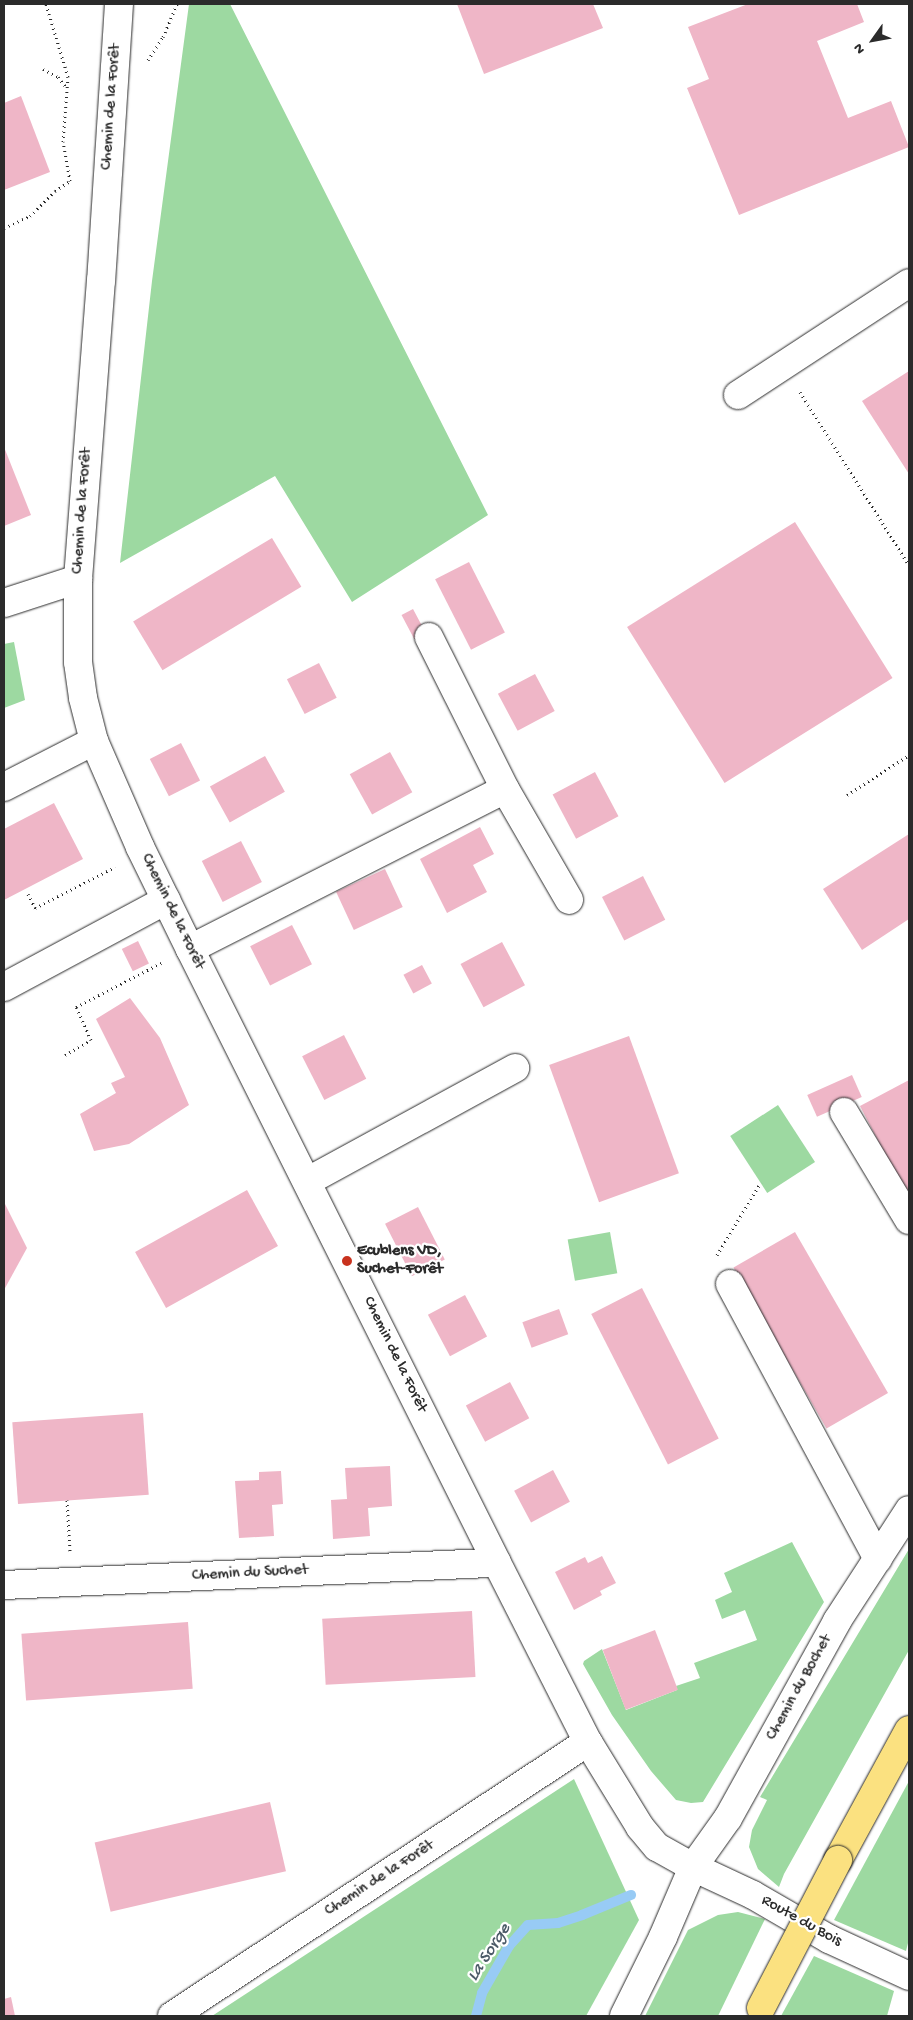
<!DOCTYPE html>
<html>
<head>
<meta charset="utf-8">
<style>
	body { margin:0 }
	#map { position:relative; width:913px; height:2020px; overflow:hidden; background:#fff; font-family:"Gochi Hand",sans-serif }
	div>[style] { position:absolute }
	.green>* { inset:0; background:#9dd9a1; transform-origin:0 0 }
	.stream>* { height:10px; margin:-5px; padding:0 5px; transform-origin:5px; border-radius:5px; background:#98cbf5 }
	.building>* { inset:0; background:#efb6c7; transform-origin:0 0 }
	.path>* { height:3px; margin-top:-1.5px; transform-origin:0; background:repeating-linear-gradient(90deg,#2b2b2b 0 1px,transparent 0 5px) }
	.roads { filter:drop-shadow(0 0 1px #2b2b2b) drop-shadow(0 0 1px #2b2b2b) }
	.minor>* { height:28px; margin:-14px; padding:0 14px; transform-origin:14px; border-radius:14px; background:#fff }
	.highway>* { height:28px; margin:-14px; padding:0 14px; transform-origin:14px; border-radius:14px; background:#fbe180 }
	.bridges { filter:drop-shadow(0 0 1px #2b2b2b) drop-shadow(0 0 1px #2b2b2b) }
	.highway-bridge>* { height:28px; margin:-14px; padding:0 14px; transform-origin:14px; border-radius:14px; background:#fbe180 }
	.dots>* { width:14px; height:14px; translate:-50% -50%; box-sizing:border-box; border:2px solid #fff; border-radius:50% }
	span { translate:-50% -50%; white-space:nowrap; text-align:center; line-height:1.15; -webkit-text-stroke:4.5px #fff; paint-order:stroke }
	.street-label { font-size:16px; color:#2b2b2b }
	.poi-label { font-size:16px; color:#2b2b2b; font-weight:700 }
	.left { translate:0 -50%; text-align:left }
	.water-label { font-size:18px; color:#4c5b68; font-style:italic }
	.frame { position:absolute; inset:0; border:5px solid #2b2b2b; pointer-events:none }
	.north { position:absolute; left:848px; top:15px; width:50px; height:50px; -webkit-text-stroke:4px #fff; paint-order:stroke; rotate:238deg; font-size:14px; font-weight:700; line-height:20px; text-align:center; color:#2b2b2b }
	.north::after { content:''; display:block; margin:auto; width:18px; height:22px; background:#2b2b2b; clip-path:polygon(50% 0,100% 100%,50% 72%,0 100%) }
</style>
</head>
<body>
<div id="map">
	<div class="green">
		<i style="clip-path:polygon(189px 4px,230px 4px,488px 515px,352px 602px,275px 476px,120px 563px,152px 281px)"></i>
		<i style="clip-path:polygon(14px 642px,25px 700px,4px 708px,4px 644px)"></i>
		<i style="left:778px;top:1105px;width:68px;height:57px;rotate:57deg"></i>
		<i style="left:610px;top:1232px;width:42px;height:43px;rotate:80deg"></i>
		<i style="clip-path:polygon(792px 1542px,824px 1602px,703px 1802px,691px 1803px,676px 1800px,651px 1771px,612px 1715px,583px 1664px,584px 1661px,602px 1649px,626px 1710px,677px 1690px,676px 1686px,700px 1678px,694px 1663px,757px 1640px,745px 1610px,722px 1619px,715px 1600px,732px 1592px,724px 1573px)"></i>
		<i style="clip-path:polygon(909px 1549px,909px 1650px,784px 1874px,779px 1887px,758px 1869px,749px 1847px,752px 1830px,767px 1800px,760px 1797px)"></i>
		<i style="clip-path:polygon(574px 1779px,639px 1920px,586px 2016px,212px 2016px)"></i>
		<i style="clip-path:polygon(909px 1781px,909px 1939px,906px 1951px,834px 1920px)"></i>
		<i style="clip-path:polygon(738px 1912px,765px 1919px,718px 2016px,645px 2016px,688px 1930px,718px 1915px)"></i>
		<i style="clip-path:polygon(814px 1956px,894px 1991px,887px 2016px,781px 2016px)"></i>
	</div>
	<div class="stream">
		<i style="left:476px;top:2016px;width:24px;rotate:-75deg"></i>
		<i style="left:482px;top:1993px;width:54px;rotate:-60.1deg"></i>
		<i style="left:509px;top:1946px;width:28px;rotate:-48deg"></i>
		<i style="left:528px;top:1925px;width:30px;rotate:-4deg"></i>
		<i style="left:558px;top:1923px;width:25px;rotate:-18deg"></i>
		<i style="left:582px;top:1915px;width:53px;rotate:-22.2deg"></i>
	</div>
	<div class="building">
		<i style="clip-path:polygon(457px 4px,593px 4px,603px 28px,484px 74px)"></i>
		<i style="clip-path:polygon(748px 4px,857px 4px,864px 22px,817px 41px,848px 118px,891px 101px,909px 147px,739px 215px,687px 88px,709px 79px,688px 27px)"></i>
		<i style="clip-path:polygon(21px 96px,50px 172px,4px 190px,4px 103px)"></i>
		<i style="clip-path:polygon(909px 371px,909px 474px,862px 401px)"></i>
		<i style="clip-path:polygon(4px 447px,31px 515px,4px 526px)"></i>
		<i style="left:795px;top:522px;width:184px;height:198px;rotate:58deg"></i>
		<i style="left:272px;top:538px;width:57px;height:162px;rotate:59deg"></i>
		<i style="left:469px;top:562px;width:79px;height:38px;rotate:63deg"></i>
		<i style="left:413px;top:609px;width:27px;height:13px;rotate:62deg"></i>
		<i style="left:319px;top:663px;width:39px;height:36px;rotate:63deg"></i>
		<i style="left:535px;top:674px;width:42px;height:42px;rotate:62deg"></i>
		<i style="left:181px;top:743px;width:42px;height:35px;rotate:63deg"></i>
		<i style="left:390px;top:752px;width:46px;height:46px;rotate:61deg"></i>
		<i style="left:265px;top:756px;width:41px;height:63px;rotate:61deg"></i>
		<i style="left:595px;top:772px;width:50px;height:48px;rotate:62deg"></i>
		<i style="clip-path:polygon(54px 803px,83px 859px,4px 900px,4px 829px)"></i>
		<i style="clip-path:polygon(480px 827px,494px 854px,473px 865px,487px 892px,447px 913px,420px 859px)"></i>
		<i style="clip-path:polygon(909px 834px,909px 919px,862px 950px,823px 889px)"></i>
		<i style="left:241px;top:841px;width:46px;height:44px;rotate:63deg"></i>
		<i style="left:385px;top:869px;width:42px;height:54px;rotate:65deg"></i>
		<i style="left:643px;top:876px;width:49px;height:46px;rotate:63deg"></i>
		<i style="left:292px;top:925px;width:44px;height:47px;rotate:63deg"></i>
		<i style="left:138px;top:941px;width:25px;height:18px;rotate:64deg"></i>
		<i style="left:502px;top:942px;width:49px;height:47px;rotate:62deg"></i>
		<i style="left:422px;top:965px;width:21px;height:21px;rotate:62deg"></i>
		<i style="clip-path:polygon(130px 998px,160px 1038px,189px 1105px,129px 1144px,94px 1151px,80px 1114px,116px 1093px,111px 1083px,125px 1077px,96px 1019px)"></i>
		<i style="left:344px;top:1035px;width:49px;height:47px;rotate:63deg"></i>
		<i style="left:629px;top:1036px;width:146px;height:85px;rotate:70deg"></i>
		<i style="left:852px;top:1075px;width:24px;height:49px;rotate:66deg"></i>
		<i style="clip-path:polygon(909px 1080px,909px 1201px,860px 1106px)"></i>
		<i style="left:247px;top:1190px;width:64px;height:128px;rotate:61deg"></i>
		<i style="clip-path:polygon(4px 1202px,27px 1248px,4px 1290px)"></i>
		<i style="left:418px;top:1207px;width:59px;height:37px;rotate:63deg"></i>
		<i style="left:795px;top:1232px;width:186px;height:71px;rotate:60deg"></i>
		<i style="left:642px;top:1288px;width:169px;height:57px;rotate:63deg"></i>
		<i style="left:465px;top:1295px;width:47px;height:42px;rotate:62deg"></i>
		<i style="left:559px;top:1309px;width:27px;height:39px;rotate:70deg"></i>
		<i style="left:510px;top:1382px;width:41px;height:50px;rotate:62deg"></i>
		<i style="left:143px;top:1413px;width:82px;height:131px;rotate:86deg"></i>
		<i style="clip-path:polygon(390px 1466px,392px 1506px,368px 1508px,370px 1536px,333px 1539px,331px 1500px,347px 1499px,345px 1468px)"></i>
		<i style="left:553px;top:1470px;width:36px;height:44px;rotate:62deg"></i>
		<i style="clip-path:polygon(281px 1471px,283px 1504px,272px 1505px,274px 1536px,239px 1538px,235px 1481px,259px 1480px,259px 1472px)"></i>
		<i style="clip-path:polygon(602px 1556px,616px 1583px,600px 1591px,602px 1595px,574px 1610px,555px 1572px,585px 1557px,588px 1563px)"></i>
		<i style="left:472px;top:1611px;width:66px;height:150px;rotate:87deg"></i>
		<i style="left:188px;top:1622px;width:67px;height:167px;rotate:86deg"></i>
		<i style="left:655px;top:1630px;width:64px;height:56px;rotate:69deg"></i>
		<i style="left:270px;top:1802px;width:71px;height:180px;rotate:77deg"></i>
		<i style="clip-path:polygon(11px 1997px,15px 2016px,4px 2016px,4px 1999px)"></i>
	</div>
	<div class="path">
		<i style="left:148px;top:60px;width:27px;rotate:-57deg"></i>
		<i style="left:163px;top:37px;width:36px;rotate:-67deg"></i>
		<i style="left:43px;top:69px;width:17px;rotate:28deg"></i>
		<i style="left:58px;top:77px;width:14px;rotate:51deg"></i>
		<i style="left:4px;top:228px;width:29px;rotate:-25deg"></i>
		<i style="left:30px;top:216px;width:35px;rotate:-45deg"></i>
		<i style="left:55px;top:191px;width:18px;rotate:-34deg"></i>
		<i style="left:70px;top:181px;width:40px;rotate:-100deg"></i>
		<i style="left:63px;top:142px;width:65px;rotate:-85.6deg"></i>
		<i style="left:68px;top:77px;width:76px;rotate:-106.8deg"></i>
		<i style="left:800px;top:392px;width:204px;rotate:57.8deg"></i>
		<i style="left:847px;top:795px;width:74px;rotate:-32.8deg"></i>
		<i style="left:28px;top:894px;width:16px;rotate:63deg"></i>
		<i style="left:35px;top:908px;width:90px;rotate:-27.1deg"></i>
		<i style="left:65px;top:1055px;width:30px;rotate:-30deg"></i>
		<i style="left:91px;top:1040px;width:36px;rotate:-114deg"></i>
		<i style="left:76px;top:1007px;width:96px;rotate:-27.4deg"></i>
		<i style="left:717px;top:1255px;width:85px;rotate:-58.9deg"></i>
		<i style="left:67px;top:1500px;width:51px;rotate:86.6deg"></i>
	</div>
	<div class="roads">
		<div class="minor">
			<i style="left:119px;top:4px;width:277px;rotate:93.7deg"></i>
			<i style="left:101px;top:280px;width:300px;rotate:94.4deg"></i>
			<i style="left:78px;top:579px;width:83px;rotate:90deg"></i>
			<i style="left:78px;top:662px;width:36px;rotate:82deg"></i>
			<i style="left:83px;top:698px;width:44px;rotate:75.7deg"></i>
			<i style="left:94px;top:741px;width:116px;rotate:66.5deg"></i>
			<i style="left:140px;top:847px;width:114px;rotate:63.9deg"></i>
			<i style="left:190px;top:949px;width:686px;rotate:63.43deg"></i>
			<i style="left:497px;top:1563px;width:201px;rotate:63.1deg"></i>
			<i style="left:588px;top:1742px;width:100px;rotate:58.5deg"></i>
			<i style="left:640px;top:1827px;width:26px;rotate:50deg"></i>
			<i style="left:657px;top:1847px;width:41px;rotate:29.1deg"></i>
			<i style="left:693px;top:1867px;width:66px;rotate:25deg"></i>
			<i style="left:753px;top:1895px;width:88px;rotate:30.1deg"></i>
			<i style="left:829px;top:1939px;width:88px;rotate:24.8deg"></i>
			<i style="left:738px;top:395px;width:204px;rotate:-33.2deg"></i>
			<i style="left:4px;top:603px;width:78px;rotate:-18deg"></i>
			<i style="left:4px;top:787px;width:101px;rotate:-27.1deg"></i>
			<i style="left:505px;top:789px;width:128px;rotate:60deg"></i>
			<i style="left:190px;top:949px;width:353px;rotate:-26.9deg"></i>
			<i style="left:505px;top:789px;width:170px;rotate:-116.6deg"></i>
			<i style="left:4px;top:987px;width:184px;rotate:-28.2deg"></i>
			<i style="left:844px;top:1112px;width:126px;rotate:59deg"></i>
			<i style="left:308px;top:1181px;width:236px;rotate:-28.6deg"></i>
			<i style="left:730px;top:1284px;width:312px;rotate:61.7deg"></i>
			<i style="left:4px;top:1585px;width:493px;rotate:-2.6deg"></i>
			<i style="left:172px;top:2016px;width:498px;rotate:-33.4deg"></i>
			<i style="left:624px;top:2016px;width:88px;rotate:-63.7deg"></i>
			<i style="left:663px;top:1937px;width:76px;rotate:-66.8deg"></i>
			<i style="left:693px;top:1867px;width:60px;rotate:-54.5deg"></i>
			<i style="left:728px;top:1818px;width:225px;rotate:-61deg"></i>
			<i style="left:837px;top:1621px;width:132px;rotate:-57deg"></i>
		</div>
		<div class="highway">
			<i style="left:838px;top:1860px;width:148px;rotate:-61.4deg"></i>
		</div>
	</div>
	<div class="bridges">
		<div class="highway-bridge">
			<i style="left:761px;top:2008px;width:167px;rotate:-62.5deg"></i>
		</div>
	</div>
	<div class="dots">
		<i style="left:347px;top:1261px;background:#c8321e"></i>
	</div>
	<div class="street-label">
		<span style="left:112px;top:107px;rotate:-86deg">Chemin de la Forêt</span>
		<span style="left:83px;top:511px;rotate:-86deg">Chemin de la Forêt</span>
		<span style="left:172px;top:912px;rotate:64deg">Chemin de la Forêt</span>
		<span style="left:394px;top:1355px;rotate:64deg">Chemin de la Forêt</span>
		<span style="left:250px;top:1574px;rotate:-3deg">Chemin du Suchet</span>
		<span style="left:800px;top:1688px;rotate:-61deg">Chemin du Bochet</span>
		<span style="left:380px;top:1879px;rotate:-33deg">Chemin de la Forêt</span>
		<span style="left:801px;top:1922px;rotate:29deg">Route du Bois</span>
	</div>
	<div class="poi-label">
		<span class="left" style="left:357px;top:1261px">Ecublens VD,<br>Suchet-Forêt</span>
	</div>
	<div class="water-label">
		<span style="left:490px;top:1953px;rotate:-57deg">La Sorge</span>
	</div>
	<div class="frame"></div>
	<div class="north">N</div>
</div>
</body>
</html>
